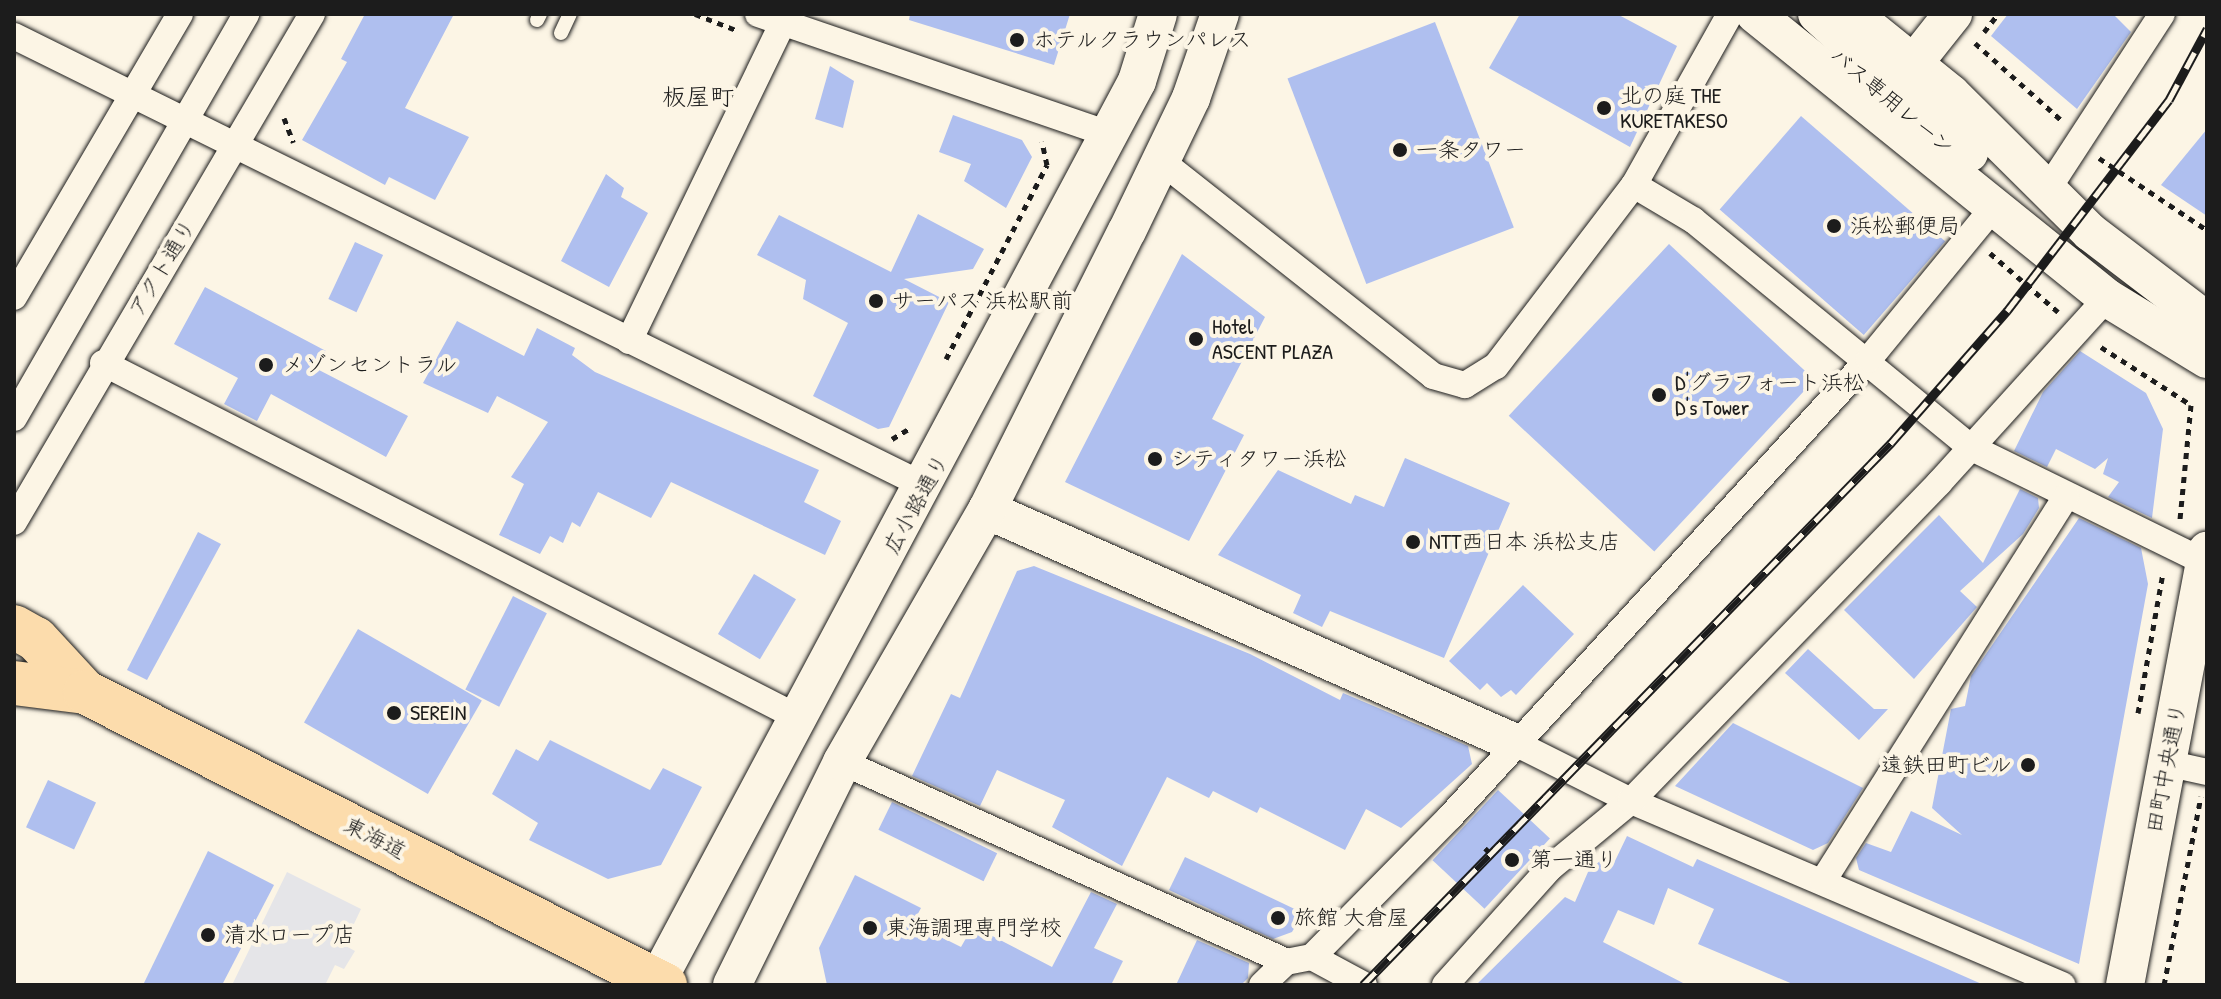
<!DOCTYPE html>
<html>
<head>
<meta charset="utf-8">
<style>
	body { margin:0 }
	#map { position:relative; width:2221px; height:999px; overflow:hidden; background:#fcf5e5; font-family:"Patrick Hand","Klee One",sans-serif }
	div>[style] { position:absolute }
	.built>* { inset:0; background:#e5e5e8 }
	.building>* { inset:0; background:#afbfef; transform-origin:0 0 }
	.path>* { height:5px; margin-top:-2.5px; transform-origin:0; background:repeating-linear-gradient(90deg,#1c1c1c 0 6px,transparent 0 12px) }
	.roads { filter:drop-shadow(0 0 2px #1c1c1c) drop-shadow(0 0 2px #1c1c1c) }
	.lane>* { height:14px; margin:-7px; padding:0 7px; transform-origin:7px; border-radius:7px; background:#fcf5e5 }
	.street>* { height:26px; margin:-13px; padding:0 13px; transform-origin:13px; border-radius:13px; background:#fcf5e5 }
	.secondary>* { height:38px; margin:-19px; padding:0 19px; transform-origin:19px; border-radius:19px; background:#fcf5e5 }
	.highway>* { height:44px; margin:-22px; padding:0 22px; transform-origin:22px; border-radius:22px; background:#fcdcac }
	.rail>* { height:9px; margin-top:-4.5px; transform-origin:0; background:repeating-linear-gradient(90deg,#fcf5e5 0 18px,#1c1c1c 0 36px); box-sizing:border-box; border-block:2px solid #1c1c1c }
	.dots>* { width:22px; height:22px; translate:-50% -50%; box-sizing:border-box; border:4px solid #fcf5e5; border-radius:50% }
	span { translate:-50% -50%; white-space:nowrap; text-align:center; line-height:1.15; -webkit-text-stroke:8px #fcf5e5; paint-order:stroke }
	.poi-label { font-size:22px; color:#1c1c1c }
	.left { translate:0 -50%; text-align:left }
	.right { translate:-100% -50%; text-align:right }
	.street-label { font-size:22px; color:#1c1c1c }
	.neighbourhood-label { font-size:24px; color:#1c1c1c }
	.frame { position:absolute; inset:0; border:16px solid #1c1c1c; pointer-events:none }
</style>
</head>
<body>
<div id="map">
	<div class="built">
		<i style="clip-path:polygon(287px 872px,361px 909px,344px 945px,355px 951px,344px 969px,335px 965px,325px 985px,232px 985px)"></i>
	</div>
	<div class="building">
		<i style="clip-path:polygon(365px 14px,454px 14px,405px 108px,469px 137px,435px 200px,389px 177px,385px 185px,302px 140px,347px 62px,341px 59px)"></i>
		<i style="clip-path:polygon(910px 14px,1070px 14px,1054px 65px,909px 20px)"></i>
		<i style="clip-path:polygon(1520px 14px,1617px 14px,1677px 46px,1630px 147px,1489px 68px)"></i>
		<i style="clip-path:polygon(2008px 14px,2113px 14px,2131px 32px,2077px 109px,1991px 36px)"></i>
		<i style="left:1435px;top:22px;width:220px;height:158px;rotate:69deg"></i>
		<i style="clip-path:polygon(830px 66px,854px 81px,843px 128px,815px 119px)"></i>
		<i style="clip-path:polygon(953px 115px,1022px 140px,1032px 157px,1006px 208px,964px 181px,971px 164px,939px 152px)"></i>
		<i style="left:1801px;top:116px;width:191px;height:124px;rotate:41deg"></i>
		<i style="clip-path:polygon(2207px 129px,2207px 216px,2161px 185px)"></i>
		<i style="clip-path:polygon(606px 174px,624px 188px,621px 197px,648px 213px,609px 287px,561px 261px)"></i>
		<i style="clip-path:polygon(918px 214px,984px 249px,973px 269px,904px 279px,949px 302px,889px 427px,878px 429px,813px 396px,848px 323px,803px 299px,806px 280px,757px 255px,779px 215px,891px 272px)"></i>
		<i style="left:355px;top:242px;width:31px;height:63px;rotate:25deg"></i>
		<i style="left:1669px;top:244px;width:199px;height:235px;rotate:43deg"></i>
		<i style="clip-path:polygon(1182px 254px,1265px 317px,1212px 419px,1244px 435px,1189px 541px,1065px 482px)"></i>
		<i style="clip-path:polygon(205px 287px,326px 351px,317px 369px,408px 416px,386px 457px,271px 394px,257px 421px,224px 404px,238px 378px,174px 344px)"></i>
		<i style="clip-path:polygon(457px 321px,524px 356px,537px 328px,575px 348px,572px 355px,595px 372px,819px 470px,804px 502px,841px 521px,825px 555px,671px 482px,651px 518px,598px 492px,580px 527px,572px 522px,563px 543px,550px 536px,540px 554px,499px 535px,524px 484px,511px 477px,548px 422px,497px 396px,488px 413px,423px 383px)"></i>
		<i style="clip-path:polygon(2080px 351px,2146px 393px,2163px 429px,2152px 518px,2108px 497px,2119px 482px,2103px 474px,2108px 458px,2095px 469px,2056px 449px,2047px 467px,2014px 451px,2043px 392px)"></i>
		<i style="clip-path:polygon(1405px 458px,1510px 503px,1444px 658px,1330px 611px,1322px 627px,1293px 613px,1301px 595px,1218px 555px,1278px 470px,1351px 504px,1355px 495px,1384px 507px)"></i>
		<i style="clip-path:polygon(2020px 489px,2038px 498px,2039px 508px,2023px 534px,1960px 591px,1977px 607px,1914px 679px,1844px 610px,1939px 515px,1983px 563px)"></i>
		<i style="clip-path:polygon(2079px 518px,2141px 548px,2148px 584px,2079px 964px,1859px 870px,1856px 858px,1866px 843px,1891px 852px,1911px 811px,1962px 835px,1932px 808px,1951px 709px,1965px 706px,1971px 676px)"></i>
		<i style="clip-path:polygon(198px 532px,221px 544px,147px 680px,127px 670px)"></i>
		<i style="clip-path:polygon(1034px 566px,1250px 654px,1340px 700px,1343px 693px,1468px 746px,1472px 764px,1401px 828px,1366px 809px,1345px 850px,1260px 807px,1257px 813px,1213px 791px,1209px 798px,1167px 777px,1122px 866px,1052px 827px,1065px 800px,997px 770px,980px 806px,912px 776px,951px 694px,960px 698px,1017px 571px)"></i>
		<i style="left:754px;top:574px;width:49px;height:70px;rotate:31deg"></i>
		<i style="clip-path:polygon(1523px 585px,1574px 634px,1516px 695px,1511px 690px,1501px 697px,1487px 683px,1480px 690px,1449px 661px)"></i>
		<i style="left:513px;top:596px;width:38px;height:105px;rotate:27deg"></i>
		<i style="left:358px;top:629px;width:143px;height:108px;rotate:30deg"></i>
		<i style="clip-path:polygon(1808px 649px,1874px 709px,1888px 709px,1859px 740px,1785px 673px)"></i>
		<i style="clip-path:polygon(1733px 723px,1863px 788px,1828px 843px,1813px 850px,1675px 786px)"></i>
		<i style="clip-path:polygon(550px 740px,650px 790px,663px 768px,702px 787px,661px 865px,608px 879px,529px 840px,538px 823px,492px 794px,516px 749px,538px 761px)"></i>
		<i style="left:48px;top:780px;width:53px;height:52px;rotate:25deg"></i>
		<i style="left:1498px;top:790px;width:71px;height:96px;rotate:43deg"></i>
		<i style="left:892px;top:802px;width:117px;height:31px;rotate:26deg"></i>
		<i style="clip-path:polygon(1627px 836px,1693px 867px,1697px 859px,1984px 985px,1795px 985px,1698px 944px,1714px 909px,1668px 888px,1654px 925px,1618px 910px,1603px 942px,1687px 985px,1476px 985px,1565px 897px,1575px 902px,1588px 872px,1602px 859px,1614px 863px)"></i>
		<i style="clip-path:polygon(208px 851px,274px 885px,222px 985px,143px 985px)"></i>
		<i style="clip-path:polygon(1185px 857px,1303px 913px,1292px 932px,1273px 939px,1169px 890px)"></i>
		<i style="clip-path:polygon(855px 875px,921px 908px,913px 923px,961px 947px,973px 926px,1052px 967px,1091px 892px,1117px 904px,1094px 948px,1123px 961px,1111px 985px,827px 985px,819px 948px)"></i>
		<i style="clip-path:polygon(1197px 940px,1249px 963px,1248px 978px,1241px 985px,1176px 985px)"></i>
	</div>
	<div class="path">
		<i style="left:695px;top:14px;width:44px;rotate:21.3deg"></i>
		<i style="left:1984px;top:32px;width:23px;rotate:-52deg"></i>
		<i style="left:1975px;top:43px;width:115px;rotate:41.8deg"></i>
		<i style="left:284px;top:118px;width:26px;rotate:69deg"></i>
		<i style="left:2099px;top:158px;width:130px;rotate:33.7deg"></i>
		<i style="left:1990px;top:253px;width:90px;rotate:40.9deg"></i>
		<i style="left:2101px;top:347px;width:107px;rotate:32.8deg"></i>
		<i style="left:2191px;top:405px;width:115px;rotate:95.5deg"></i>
		<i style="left:946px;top:359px;width:219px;rotate:-62.5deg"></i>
		<i style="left:1047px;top:165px;width:24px;rotate:-102deg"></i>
		<i style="left:892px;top:439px;width:21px;rotate:-31deg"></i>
		<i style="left:2138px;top:713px;width:142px;rotate:-79.9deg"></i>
		<i style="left:1485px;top:848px;width:7px;rotate:45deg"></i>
		<i style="left:1490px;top:853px;width:85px;rotate:-46deg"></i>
		<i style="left:2164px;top:985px;width:192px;rotate:-78.9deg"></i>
	</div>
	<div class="roads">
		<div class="lane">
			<i style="left:537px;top:20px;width:7px;rotate:-63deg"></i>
			<i style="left:561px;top:33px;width:21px;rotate:-65deg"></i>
		</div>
		<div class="street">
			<i style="left:758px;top:14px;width:371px;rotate:18.9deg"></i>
			<i style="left:14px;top:36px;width:1016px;rotate:26.29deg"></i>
			<i style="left:1161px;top:161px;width:347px;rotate:38.3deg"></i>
			<i style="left:1433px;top:376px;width:33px;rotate:16deg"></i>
			<i style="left:1465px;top:385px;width:36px;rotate:-32deg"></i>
			<i style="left:1496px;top:366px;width:228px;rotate:-52.7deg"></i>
			<i style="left:1634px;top:185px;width:196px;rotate:-60.7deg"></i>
			<i style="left:1634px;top:185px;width:69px;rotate:30.7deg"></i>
			<i style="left:1693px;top:220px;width:358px;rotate:39.3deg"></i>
			<i style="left:1970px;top:447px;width:262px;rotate:26.1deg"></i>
			<i style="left:2046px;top:192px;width:212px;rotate:-56.9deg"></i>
			<i style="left:14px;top:297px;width:328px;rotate:-59.6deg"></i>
			<i style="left:629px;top:341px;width:353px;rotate:-64.2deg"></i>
			<i style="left:103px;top:363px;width:781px;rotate:27.02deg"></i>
			<i style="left:14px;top:418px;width:466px;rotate:-60.1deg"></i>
			<i style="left:14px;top:522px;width:589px;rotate:-59.6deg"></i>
			<i style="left:1513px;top:742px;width:132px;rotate:26.6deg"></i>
			<i style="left:1631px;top:801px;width:469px;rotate:23.1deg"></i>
			<i style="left:842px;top:762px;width:487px;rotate:24.2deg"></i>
			<i style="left:2166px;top:763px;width:42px;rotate:12.4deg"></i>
			<i style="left:1823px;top:881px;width:455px;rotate:-57.7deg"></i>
			<i style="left:1312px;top:957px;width:59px;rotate:28.3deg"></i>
			<i style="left:1262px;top:985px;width:33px;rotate:-44deg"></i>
			<i style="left:1286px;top:962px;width:26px;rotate:-11deg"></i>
			<i style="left:1312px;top:957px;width:197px;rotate:-45.4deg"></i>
			<i style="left:1450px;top:817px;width:621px;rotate:-47.55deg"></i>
			<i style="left:1869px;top:359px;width:202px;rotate:-50.6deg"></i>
			<i style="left:1445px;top:985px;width:157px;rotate:-48.1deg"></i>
			<i style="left:1550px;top:868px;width:105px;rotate:-39.6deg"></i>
			<i style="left:1631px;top:801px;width:443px;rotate:-45.9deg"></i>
			<i style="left:1939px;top:483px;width:250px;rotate:-47.8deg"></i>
		</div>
		<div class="secondary">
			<i style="left:1755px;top:14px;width:452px;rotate:38.9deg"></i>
			<i style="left:2107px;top:298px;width:117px;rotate:31.4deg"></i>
			<i style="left:1817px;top:14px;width:206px;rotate:42.4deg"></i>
			<i style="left:1852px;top:14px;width:127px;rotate:38.9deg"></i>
			<i style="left:1951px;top:94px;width:196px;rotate:44.8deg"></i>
			<i style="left:2090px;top:232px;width:147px;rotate:37.3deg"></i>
			<i style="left:1914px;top:63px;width:63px;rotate:-51.5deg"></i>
			<i style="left:987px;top:510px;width:575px;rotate:23.8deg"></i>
			<i style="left:655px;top:985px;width:1024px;rotate:-61.93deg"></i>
			<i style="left:1137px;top:81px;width:70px;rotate:-72.6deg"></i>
			<i style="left:732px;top:985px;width:249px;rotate:-63.7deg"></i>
			<i style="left:842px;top:762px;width:291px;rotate:-60.1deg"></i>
			<i style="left:987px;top:510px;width:312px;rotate:-63.4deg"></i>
			<i style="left:1127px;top:231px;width:148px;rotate:-64.3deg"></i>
			<i style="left:1191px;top:98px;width:89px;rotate:-71deg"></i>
			<i style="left:2125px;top:985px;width:442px;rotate:-79.3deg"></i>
		</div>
		<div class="highway">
			<i style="left:14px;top:627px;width:25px;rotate:29deg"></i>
			<i style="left:36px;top:639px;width:72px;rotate:47.2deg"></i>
			<i style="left:14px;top:683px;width:72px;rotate:7.2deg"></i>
			<i style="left:85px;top:692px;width:650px;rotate:26.8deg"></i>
		</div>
	</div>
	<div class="rail">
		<i style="left:1363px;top:985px;width:757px;rotate:-45.75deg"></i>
		<i style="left:1891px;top:443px;width:176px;rotate:-48.7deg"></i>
		<i style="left:2007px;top:311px;width:266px;rotate:-52.5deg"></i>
		<i style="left:2169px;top:100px;width:81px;rotate:-61.8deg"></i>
	</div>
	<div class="dots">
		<i style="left:1017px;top:40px;background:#1c1c1c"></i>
		<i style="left:1604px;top:108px;background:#1c1c1c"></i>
		<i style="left:1400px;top:150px;background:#1c1c1c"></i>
		<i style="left:1834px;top:226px;background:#1c1c1c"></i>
		<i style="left:876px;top:301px;background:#1c1c1c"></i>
		<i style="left:1196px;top:339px;background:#1c1c1c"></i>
		<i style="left:266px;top:365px;background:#1c1c1c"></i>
		<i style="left:1659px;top:395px;background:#1c1c1c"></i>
		<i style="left:1155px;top:459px;background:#1c1c1c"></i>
		<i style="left:1413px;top:542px;background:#1c1c1c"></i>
		<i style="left:394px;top:713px;background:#1c1c1c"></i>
		<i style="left:2028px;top:765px;background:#1c1c1c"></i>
		<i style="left:1512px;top:860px;background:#1c1c1c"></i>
		<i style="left:1278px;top:918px;background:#1c1c1c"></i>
		<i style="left:870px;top:928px;background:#1c1c1c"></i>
		<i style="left:208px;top:935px;background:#1c1c1c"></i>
	</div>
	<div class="poi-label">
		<span class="left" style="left:1033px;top:40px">ホテルクラウンパレス</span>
		<span class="left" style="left:1620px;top:108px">北の庭 THE<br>KURETAKESO</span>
		<span class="left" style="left:1416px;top:150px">一条タワー</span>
		<span class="left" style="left:1850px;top:226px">浜松郵便局</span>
		<span class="left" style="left:892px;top:301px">サーパス 浜松駅前</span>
		<span class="left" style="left:1212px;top:339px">Hotel<br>ASCENT PLAZA</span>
		<span class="left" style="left:282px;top:365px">メゾンセントラル</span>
		<span class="left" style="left:1675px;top:395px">D'グラフォート浜松<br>D's Tower</span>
		<span class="left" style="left:1171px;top:459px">シティタワー浜松</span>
		<span class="left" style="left:1429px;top:542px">NTT西日本 浜松支店</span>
		<span class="left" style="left:410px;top:713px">SEREIN</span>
		<span class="right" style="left:2012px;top:765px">遠鉄田町ビル</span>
		<span class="left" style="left:1530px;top:860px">第一通り</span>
		<span class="left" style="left:1294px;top:918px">旅館 大倉屋</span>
		<span class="left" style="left:886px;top:928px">東海調理専門学校</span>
		<span class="left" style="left:224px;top:935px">清水ロープ店</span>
	</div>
	<div class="street-label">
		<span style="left:1892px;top:101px;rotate:40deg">バス専用レーン</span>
		<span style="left:162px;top:268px;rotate:-59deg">アクト通り</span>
		<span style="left:916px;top:504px;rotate:-61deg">広小路通り</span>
		<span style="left:2166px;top:768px;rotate:-79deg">田町中央通り</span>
		<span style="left:375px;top:838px;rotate:27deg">東海道</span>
	</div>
	<div class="neighbourhood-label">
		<span style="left:698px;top:97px">板屋町</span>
	</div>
	<div class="frame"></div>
</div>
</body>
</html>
